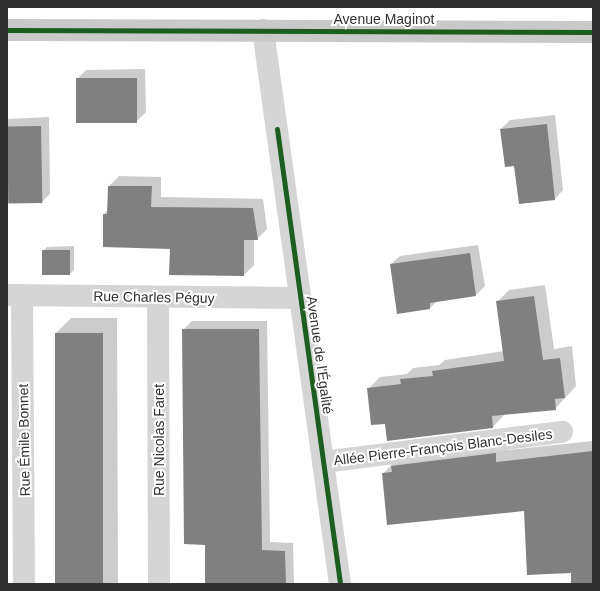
<!DOCTYPE html>
<html>
<head>
<meta charset="utf-8">
<style>
	body { margin:0 }
	#map { position:relative; width:600px; height:591px; overflow:hidden; background:#fff; font-family:Arial,sans-serif }
	div>[style] { position:absolute }
	.shadow>* { inset:0; background:#0003 }
	.building>* { inset:0; background:#808080; transform-origin:0 0 }
	.minor>* { height:22px; margin:-11px; padding:0 11px; transform-origin:11px; border-radius:11px; background:#d5d5d5 }
	.major>* { height:22px; margin:-11px; padding:0 11px; transform-origin:11px; border-radius:11px; background:#c9c9c9 }
	.cycleway>* { height:5px; margin:-2.5px; padding:0 2.5px; transform-origin:2.5px; border-radius:2.5px; background:#1b5e20 }
	span { translate:-50% -50%; white-space:nowrap; text-align:center; line-height:1.15; -webkit-text-stroke:4px #fff; paint-order:stroke }
	.street-label { font-size:14px; color:#313131 }
	.frame { position:absolute; inset:0; border:8px solid #313131; pointer-events:none }
</style>
</head>
<body>
<div id="map">
	<div class="shadow">
		<i style="clip-path:polygon(145px 69px,146px 112px,137px 121px,77px 79px,86px 70px)"></i>
		<i style="clip-path:polygon(555px 115px,563px 190px,555px 199px,515px 165px,501px 129px,510px 120px)"></i>
		<i style="clip-path:polygon(49px 117px,50px 194px,42px 202px,7px 202px,7px 119px)"></i>
		<i style="clip-path:polygon(119px 176px,161px 177px,161px 197px,263px 199px,267px 229px,257px 239px,254px 239px,254px 265px,244px 275px,171px 248px,104px 214px,108px 210px,109px 186px)"></i>
		<i style="clip-path:polygon(478px 245px,485px 286px,476px 295px,437px 301px,430px 308px,391px 264px,400px 256px)"></i>
		<i style="clip-path:polygon(74px 246px,74px 270px,70px 274px,43px 251px,47px 247px)"></i>
		<i style="clip-path:polygon(545px 285px,554px 349px,572px 346px,576px 386px,555px 409px,505px 414px,493px 427px,388px 440px,385px 423px,368px 389px,380px 377px,407px 374px,413px 368px,439px 365px,445px 360px,504px 351px,497px 302px,509px 290px)"></i>
		<i style="clip-path:polygon(71px 318px,117px 318px,118px 584px,57px 584px,56px 333px)"></i>
		<i style="clip-path:polygon(192px 321px,267px 321px,270px 542px,293px 543px,294px 584px,206px 584px,206px 544px,183px 330px)"></i>
		<i style="clip-path:polygon(507px 441px,508px 450px,593px 441px,593px 584px,572px 584px,572px 572px,525px 510px,383px 474px,395px 461px)"></i>
	</div>
	<div class="building">
		<i style="left:76px;top:78px;width:61px;height:45px"></i>
		<i style="clip-path:polygon(547px 124px,555px 200px,519px 204px,514px 166px,505px 167px,500px 129px)"></i>
		<i style="left:41px;top:126px;width:77px;height:34px;rotate:89deg"></i>
		<i style="clip-path:polygon(108px 186px,152px 186px,151px 207px,253px 208px,258px 240px,244px 240px,244px 276px,169px 275px,170px 249px,103px 247px,103px 214px,107px 214px)"></i>
		<i style="left:70px;top:250px;width:25px;height:28px;rotate:90deg"></i>
		<i style="clip-path:polygon(470px 253px,476px 296px,430px 303px,430px 309px,397px 314px,390px 264px)"></i>
		<i style="clip-path:polygon(534px 296px,543px 360px,560px 358px,565px 398px,555px 399px,556px 410px,492px 416px,493px 428px,387px 441px,385px 424px,371px 425px,367px 388px,401px 384px,400px 379px,433px 376px,432px 371px,504px 361px,496px 301px)"></i>
		<i style="clip-path:polygon(182px 329px,259px 329px,262px 550px,285px 551px,286px 584px,205px 584px,205px 545px,184px 544px)"></i>
		<i style="left:55px;top:333px;width:48px;height:251px"></i>
		<i style="clip-path:polygon(593px 451px,593px 584px,571px 584px,571px 573px,527px 575px,524px 511px,387px 525px,382px 473px,392px 472px,391px 466px,496px 453px,496px 462px)"></i>
	</div>
	<div class="minor">
		<i style="left:263px;top:30px;width:559px;rotate:82.09deg"></i>
		<i style="left:7px;top:295px;width:293px;rotate:0.6deg"></i>
		<i style="left:22px;top:295px;width:289px;rotate:89.6deg"></i>
		<i style="left:158px;top:297px;width:287px;rotate:89.8deg"></i>
		<i style="left:323px;top:462px;width:241px;rotate:-7.2deg"></i>
	</div>
	<div class="major">
		<i style="left:7px;top:30px;width:586px;rotate:0.2deg"></i>
	</div>
	<div class="cycleway">
		<i style="left:7px;top:30px;width:586px;rotate:0.2deg"></i>
		<i style="left:277px;top:129px;width:459px;rotate:82.1deg"></i>
	</div>
	<div class="street-label">
		<span style="left:384px;top:19px">Avenue Maginot</span>
		<span style="left:154px;top:297px;rotate:1deg">Rue Charles Péguy</span>
		<span style="left:320px;top:355px;rotate:82deg">Avenue de l'Égalité</span>
		<span style="left:24px;top:440px;rotate:-91deg">Rue Émile Bonnet</span>
		<span style="left:159px;top:440px;rotate:-90deg">Rue Nicolas Faret</span>
		<span style="left:443px;top:447px;rotate:-7deg">Allée Pierre-François Blanc-Desiles</span>
	</div>
	<div class="frame"></div>
</div>
</body>
</html>
